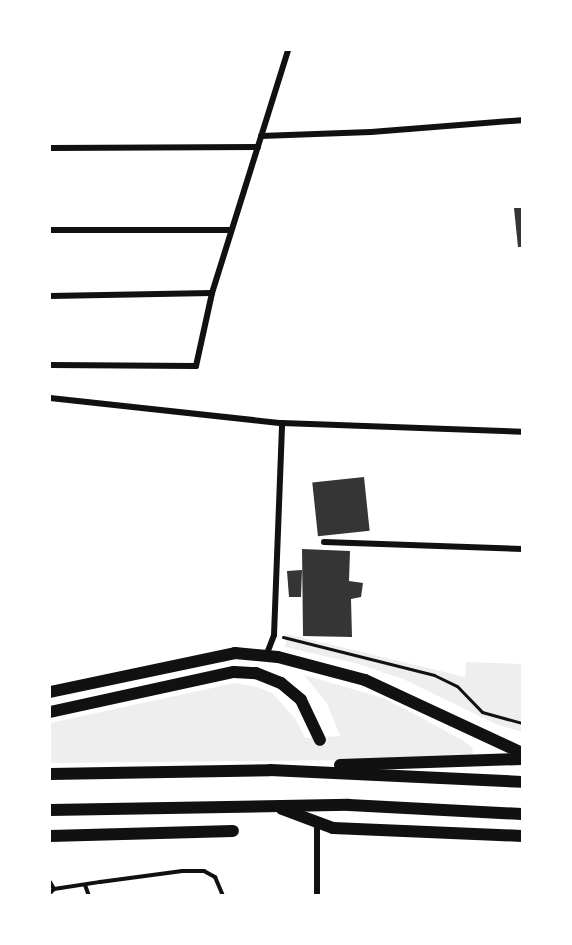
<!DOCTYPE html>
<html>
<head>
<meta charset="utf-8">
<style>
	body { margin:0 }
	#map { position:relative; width:572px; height:945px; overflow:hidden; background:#fff; font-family:Barlow,sans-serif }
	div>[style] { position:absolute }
	.green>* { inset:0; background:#eee }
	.building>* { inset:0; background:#353535; transform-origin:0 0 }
	.path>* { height:3px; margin:-1.5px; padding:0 1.5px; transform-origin:1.5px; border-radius:1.5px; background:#111 }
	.service>* { height:4px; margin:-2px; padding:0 2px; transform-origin:2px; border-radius:2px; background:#111 }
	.minor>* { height:6px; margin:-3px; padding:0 3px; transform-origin:3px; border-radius:3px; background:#111 }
	.primary>* { height:12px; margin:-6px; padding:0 6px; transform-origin:6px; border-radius:6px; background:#111 }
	span { translate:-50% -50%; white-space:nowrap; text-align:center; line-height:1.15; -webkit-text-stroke:5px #fff; paint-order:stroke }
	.frame { position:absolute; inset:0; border:51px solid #fff; pointer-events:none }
</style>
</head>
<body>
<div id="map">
	<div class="green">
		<i style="clip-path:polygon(287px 634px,465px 677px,466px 662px,522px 664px,522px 732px,496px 724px,403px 679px,359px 664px,285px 647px)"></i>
		<i style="clip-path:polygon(304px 675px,383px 698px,411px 712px,464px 741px,472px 747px,474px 759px,50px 763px,50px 723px,235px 683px,257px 687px,272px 693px,295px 718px,305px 738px,340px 736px,327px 703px)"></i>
	</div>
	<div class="building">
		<i style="clip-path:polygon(514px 208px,522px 208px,522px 247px,518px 247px)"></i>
		<i style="left:364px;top:477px;width:54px;height:52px;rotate:84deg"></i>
		<i style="clip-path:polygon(302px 549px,350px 551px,349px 581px,363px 583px,361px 597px,351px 599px,352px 637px,303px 636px)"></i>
		<i style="clip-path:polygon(302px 570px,301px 597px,289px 597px,287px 571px)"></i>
	</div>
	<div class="path">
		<i style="left:283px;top:637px;width:156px;rotate:14.1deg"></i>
		<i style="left:434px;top:675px;width:25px;rotate:26deg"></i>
		<i style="left:457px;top:686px;width:36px;rotate:46deg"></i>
		<i style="left:482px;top:712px;width:41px;rotate:15.4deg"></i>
	</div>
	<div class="service">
		<i style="left:50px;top:882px;width:8px;rotate:60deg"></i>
		<i style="left:85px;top:885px;width:12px;rotate:70deg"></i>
		<i style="left:50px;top:893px;width:6px;rotate:-45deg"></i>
		<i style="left:54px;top:889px;width:47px;rotate:-8.7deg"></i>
		<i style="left:100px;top:882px;width:83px;rotate:-7.6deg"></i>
		<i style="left:182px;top:871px;width:22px"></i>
		<i style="left:204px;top:871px;width:13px;rotate:29deg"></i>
		<i style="left:215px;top:877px;width:21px;rotate:67deg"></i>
	</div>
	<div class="minor">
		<i style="left:261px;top:136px;width:110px;rotate:-2.1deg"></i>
		<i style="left:371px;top:132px;width:151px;rotate:-4.5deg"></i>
		<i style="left:50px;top:148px;width:208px;rotate:-0.3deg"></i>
		<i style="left:50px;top:230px;width:181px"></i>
		<i style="left:50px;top:296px;width:162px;rotate:-1.1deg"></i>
		<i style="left:50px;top:365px;width:146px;rotate:0.4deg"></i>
		<i style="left:196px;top:366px;width:75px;rotate:-77.6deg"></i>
		<i style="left:212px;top:293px;width:255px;rotate:-72.6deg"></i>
		<i style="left:50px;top:398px;width:233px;rotate:6.2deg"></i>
		<i style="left:324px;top:542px;width:198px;rotate:2deg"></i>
		<i style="left:266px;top:656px;width:22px;rotate:-69deg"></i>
		<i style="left:274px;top:635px;width:212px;rotate:-87.8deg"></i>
		<i style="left:282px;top:423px;width:240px;rotate:2.1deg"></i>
		<i style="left:317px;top:822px;width:74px;rotate:90deg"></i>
	</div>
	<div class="primary">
		<i style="left:50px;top:692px;width:189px;rotate:-11.9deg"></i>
		<i style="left:235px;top:653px;width:43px;rotate:5.3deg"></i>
		<i style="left:278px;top:657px;width:90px;rotate:14.8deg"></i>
		<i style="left:365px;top:680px;width:173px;rotate:24.9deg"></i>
		<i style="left:50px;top:712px;width:188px;rotate:-12.3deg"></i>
		<i style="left:234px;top:672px;width:22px;rotate:3deg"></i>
		<i style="left:256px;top:673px;width:27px;rotate:22deg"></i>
		<i style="left:281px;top:683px;width:26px;rotate:40deg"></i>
		<i style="left:301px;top:700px;width:44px;rotate:64.6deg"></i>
		<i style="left:340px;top:765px;width:182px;rotate:-1.9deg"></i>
		<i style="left:50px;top:774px;width:220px;rotate:-1deg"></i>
		<i style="left:270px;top:770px;width:252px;rotate:2.7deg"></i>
		<i style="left:282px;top:809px;width:54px;rotate:20.4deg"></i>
		<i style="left:333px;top:828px;width:189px;rotate:2.4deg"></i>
		<i style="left:50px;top:810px;width:299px;rotate:-1deg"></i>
		<i style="left:349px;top:805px;width:173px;rotate:3deg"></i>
		<i style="left:50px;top:836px;width:183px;rotate:-1.6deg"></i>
	</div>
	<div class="frame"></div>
</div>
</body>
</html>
